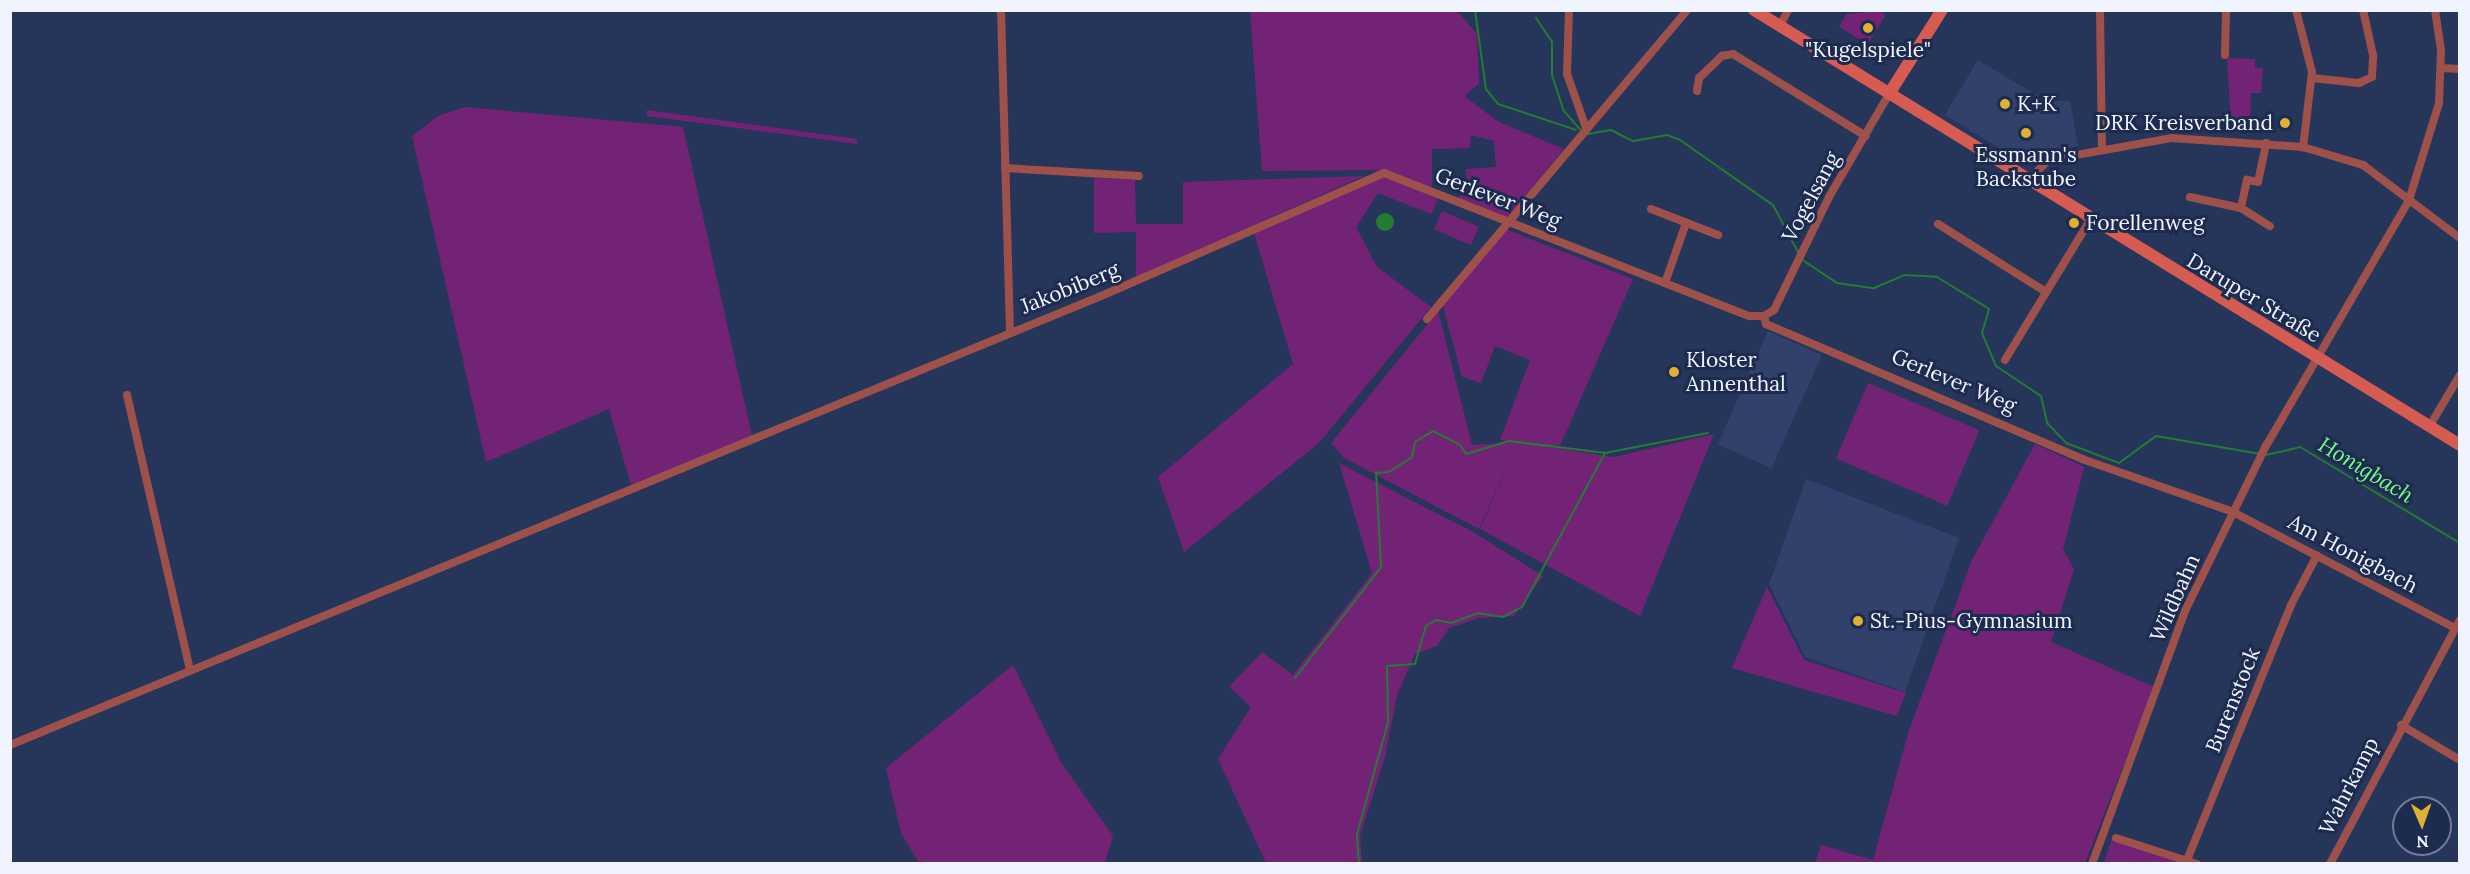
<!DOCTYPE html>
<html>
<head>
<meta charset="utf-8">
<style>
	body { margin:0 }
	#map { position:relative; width:2470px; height:874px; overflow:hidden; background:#26355a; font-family:Lora,serif }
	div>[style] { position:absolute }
	.built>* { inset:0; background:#31416b; transform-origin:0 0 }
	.green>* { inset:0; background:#732376; transform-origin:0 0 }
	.water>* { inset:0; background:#247b33 }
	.round { border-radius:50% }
	.stream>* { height:2px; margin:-1px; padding:0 1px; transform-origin:1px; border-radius:1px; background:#247b33 }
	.street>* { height:8px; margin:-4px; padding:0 4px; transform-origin:4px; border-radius:4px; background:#9e514b }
	.secondary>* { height:12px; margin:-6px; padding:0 6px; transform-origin:6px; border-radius:6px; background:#d55b53 }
	.dots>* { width:16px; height:16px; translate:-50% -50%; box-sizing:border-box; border:3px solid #1d2b4f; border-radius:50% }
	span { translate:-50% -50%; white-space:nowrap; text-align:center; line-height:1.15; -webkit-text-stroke:6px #1d2b4f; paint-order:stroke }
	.poi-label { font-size:21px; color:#f0f4fe }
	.left { translate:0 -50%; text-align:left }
	.right { translate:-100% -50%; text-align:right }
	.street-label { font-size:21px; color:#f0f4fe }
	.water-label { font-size:22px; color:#73fc86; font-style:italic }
	.frame { position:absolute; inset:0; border:12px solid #f0f4fe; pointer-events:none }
	.north { position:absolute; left:2392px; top:796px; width:60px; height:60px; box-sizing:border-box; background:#1d2b4f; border:2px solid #717b95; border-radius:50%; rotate:178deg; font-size:16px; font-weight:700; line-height:24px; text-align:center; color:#f0f4fe }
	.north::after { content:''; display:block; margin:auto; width:21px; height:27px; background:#e0b034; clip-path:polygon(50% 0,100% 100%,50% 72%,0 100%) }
</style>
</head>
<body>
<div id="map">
	<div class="built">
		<i style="clip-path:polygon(1978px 60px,2046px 101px,2070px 101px,2078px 146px,2015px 158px,1945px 115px)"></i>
		<i style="left:1768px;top:331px;width:59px;height:124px;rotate:24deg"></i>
		<i style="clip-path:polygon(1806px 479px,1959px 538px,1905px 692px,1805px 657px,1769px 584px)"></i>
	</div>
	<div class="green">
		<i style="clip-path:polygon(1250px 11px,1457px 11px,1477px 34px,1479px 84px,1464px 96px,1499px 122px,1564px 149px,1506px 219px,1455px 198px,1467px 194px,1466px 169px,1496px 167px,1494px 141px,1471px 135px,1470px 148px,1432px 149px,1432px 189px,1383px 170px,1262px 171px)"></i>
		<i style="clip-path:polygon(1882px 11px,1885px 16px,1868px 44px,1839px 27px,1846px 14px)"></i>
		<i style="clip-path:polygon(2227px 58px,2255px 59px,2255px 68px,2263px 68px,2261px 93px,2251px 93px,2250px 125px,2231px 124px)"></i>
		<i style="clip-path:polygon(465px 107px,683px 127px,752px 436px,631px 485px,609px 409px,486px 462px,412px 136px,438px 116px)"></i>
		<i style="clip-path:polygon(647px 110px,857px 139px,857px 144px,647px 116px)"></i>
		<i style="clip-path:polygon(1364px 176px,1136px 277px,1136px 232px,1094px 233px,1094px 178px,1135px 180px,1136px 224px,1183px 224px,1183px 182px)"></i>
		<i style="clip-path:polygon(1384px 176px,1438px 199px,1431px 214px,1378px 193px,1356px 227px,1377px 267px,1431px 307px,1319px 443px,1184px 552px,1158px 477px,1293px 364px,1254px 233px)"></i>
		<i style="left:1442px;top:211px;width:40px;height:20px;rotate:23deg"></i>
		<i style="clip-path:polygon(1505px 229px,1633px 279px,1560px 446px,1535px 445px,1614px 457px,1714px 434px,1640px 616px,1480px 529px,1518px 442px,1479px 529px,1344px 458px,1331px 443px,1438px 311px,1472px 445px,1512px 442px,1500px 440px,1530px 360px,1495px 346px,1481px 383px,1462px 377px,1443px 306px)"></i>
		<i style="left:1868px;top:383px;width:121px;height:82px;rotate:23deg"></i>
		<i style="clip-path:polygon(2035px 444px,2084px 467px,2063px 549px,2074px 569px,2051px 642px,2154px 687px,2085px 863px,1815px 864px,1821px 845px,1873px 860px,1909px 730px,1972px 560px)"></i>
		<i style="clip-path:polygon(1339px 463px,1475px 533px,1543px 576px,1514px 616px,1479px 618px,1449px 628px,1437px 646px,1415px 654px,1397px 695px,1385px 757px,1360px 836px,1362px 863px,1266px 863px,1218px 759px,1251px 707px,1229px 687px,1262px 652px,1293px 675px,1372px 573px)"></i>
		<i style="clip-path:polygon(1767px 587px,1804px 660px,1906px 693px,1897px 716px,1732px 668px)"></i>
		<i style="clip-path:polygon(1013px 665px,1062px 764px,1113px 836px,1105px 863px,919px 863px,901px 833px,886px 768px)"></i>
		<i style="clip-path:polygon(2112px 839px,2189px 864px,2103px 864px)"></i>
	</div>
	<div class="water">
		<i class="round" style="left:1376px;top:213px;width:18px;height:18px"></i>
	</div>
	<div class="stream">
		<i style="left:1475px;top:10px;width:80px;rotate:82.1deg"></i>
		<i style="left:1486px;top:89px;width:19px;rotate:51deg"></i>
		<i style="left:1498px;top:104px;width:82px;rotate:18.4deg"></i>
		<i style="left:1536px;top:18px;width:29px;rotate:56deg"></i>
		<i style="left:1552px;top:42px;width:33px;rotate:90deg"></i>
		<i style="left:1552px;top:75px;width:38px;rotate:72deg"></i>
		<i style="left:1564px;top:111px;width:28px;rotate:49deg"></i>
		<i style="left:1588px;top:134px;width:23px;rotate:-10deg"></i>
		<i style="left:1611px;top:130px;width:25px;rotate:27deg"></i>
		<i style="left:1633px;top:141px;width:35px;rotate:-10deg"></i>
		<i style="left:1667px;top:135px;width:14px;rotate:21deg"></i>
		<i style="left:1680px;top:140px;width:113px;rotate:35deg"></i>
		<i style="left:1773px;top:205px;width:55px;rotate:62deg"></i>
		<i style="left:1801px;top:259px;width:43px;rotate:33.7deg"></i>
		<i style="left:1837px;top:283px;width:37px;rotate:8deg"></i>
		<i style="left:1874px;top:288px;width:33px;rotate:-23deg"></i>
		<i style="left:1904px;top:275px;width:33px;rotate:3deg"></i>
		<i style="left:1937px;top:277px;width:61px;rotate:31.6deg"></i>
		<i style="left:1989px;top:309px;width:25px;rotate:106deg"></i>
		<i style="left:1982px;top:333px;width:36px;rotate:67deg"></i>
		<i style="left:1996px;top:366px;width:54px;rotate:33.7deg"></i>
		<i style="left:2041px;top:396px;width:28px;rotate:77deg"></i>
		<i style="left:2047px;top:423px;width:28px;rotate:46deg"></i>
		<i style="left:2066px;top:443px;width:57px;rotate:20.7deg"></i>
		<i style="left:2119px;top:463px;width:46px;rotate:-36.1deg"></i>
		<i style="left:2156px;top:436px;width:106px;rotate:9.8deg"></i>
		<i style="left:2266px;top:455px;width:35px;rotate:-13deg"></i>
		<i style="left:2300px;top:447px;width:187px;rotate:31deg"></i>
		<i style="left:1295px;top:678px;width:140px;rotate:-52.2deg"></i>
		<i style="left:1381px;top:567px;width:94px;rotate:-93deg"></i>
		<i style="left:1376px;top:473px;width:13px;rotate:-4deg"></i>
		<i style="left:1389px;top:472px;width:27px;rotate:-33deg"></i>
		<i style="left:1412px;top:457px;width:15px;rotate:-79deg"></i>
		<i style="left:1415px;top:442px;width:21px;rotate:-31deg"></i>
		<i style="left:1433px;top:431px;width:30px;rotate:27deg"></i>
		<i style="left:1460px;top:445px;width:11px;rotate:56deg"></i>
		<i style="left:1466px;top:454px;width:45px;rotate:-16.8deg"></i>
		<i style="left:1509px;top:441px;width:97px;rotate:7.1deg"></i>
		<i style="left:1359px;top:864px;width:30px;rotate:-94deg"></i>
		<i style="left:1357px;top:834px;width:116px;rotate:-74.5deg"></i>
		<i style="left:1388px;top:722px;width:56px;rotate:-91deg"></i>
		<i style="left:1387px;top:666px;width:28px;rotate:-4deg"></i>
		<i style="left:1415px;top:664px;width:40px;rotate:-74deg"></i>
		<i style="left:1426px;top:626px;width:12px;rotate:-31deg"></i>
		<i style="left:1436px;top:620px;width:15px;rotate:11deg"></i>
		<i style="left:1451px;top:623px;width:29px;rotate:-20deg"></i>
		<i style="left:1478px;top:613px;width:25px;rotate:9deg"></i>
		<i style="left:1503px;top:617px;width:21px;rotate:-28deg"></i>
		<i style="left:1522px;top:607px;width:175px;rotate:-61.7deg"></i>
		<i style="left:1605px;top:453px;width:105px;rotate:-11deg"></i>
	</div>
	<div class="street">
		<i style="left:1001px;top:10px;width:322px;rotate:88.4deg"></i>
		<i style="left:1569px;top:10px;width:64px;rotate:91.8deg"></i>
		<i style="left:1567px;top:74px;width:57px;rotate:70.6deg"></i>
		<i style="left:2100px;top:10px;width:140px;rotate:89.2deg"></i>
		<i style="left:2296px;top:10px;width:64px;rotate:75.5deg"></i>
		<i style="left:2312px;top:72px;width:76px;rotate:96.8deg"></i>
		<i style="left:1780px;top:26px;width:18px;rotate:-63deg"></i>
		<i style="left:2225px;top:55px;width:45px;rotate:-88.7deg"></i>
		<i style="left:2441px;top:68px;width:19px;rotate:3deg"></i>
		<i style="left:2312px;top:78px;width:47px;rotate:6.1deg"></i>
		<i style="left:2359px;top:83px;width:14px;rotate:-25deg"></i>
		<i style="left:2372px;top:77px;width:22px;rotate:-87deg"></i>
		<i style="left:2373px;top:55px;width:46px;rotate:-102.5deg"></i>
		<i style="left:1697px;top:91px;width:13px;rotate:-81deg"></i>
		<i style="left:1699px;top:78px;width:32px;rotate:-44deg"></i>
		<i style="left:1722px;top:56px;width:11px;rotate:-10deg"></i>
		<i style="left:1733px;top:54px;width:156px;rotate:31.7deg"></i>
		<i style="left:1005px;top:168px;width:134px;rotate:3.4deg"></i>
		<i style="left:2028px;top:181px;width:29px;rotate:-46deg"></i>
		<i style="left:2048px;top:160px;width:125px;rotate:-10.1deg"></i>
		<i style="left:2171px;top:138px;width:132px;rotate:3.9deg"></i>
		<i style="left:2303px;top:147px;width:63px;rotate:16.7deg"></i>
		<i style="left:2363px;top:165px;width:121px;rotate:37deg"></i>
		<i style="left:2190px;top:197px;width:52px;rotate:12.2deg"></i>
		<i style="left:2241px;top:208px;width:34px;rotate:32deg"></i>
		<i style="left:2241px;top:208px;width:29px;rotate:-78deg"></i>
		<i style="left:2247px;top:180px;width:11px;rotate:10deg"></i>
		<i style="left:2258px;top:182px;width:40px;rotate:-78deg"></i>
		<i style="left:1651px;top:209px;width:72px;rotate:21.2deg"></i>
		<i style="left:1938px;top:224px;width:128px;rotate:32.2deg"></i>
		<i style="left:1665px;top:283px;width:64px;rotate:-70.7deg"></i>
		<i style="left:1764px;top:316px;width:12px;rotate:-31deg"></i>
		<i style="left:1774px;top:310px;width:126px;rotate:-64deg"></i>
		<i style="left:1829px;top:197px;width:119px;rotate:-59.8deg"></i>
		<i style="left:1427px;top:319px;width:404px;rotate:-49.9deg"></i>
		<i style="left:2005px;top:360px;width:164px;rotate:-58.7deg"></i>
		<i style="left:127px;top:395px;width:283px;rotate:77.1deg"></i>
		<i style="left:2429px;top:427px;width:61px;rotate:-59.2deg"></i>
		<i style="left:2401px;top:725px;width:69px;rotate:30.7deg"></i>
		<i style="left:10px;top:745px;width:1187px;rotate:-22.37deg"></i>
		<i style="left:1108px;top:293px;width:301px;rotate:-23.5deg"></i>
		<i style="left:1384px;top:173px;width:392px;rotate:21.4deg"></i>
		<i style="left:1749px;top:316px;width:15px"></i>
		<i style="left:1764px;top:316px;width:8px;rotate:76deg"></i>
		<i style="left:1766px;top:324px;width:344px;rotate:23.1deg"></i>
		<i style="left:2082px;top:459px;width:160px;rotate:19.3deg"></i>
		<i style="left:2233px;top:512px;width:250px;rotate:27.6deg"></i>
		<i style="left:2116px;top:838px;width:85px;rotate:17.8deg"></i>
		<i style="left:2187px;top:860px;width:275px;rotate:-67.8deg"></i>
		<i style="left:2291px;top:605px;width:56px;rotate:-62.5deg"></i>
		<i style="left:2092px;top:864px;width:270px;rotate:-69.8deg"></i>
		<i style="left:2185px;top:611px;width:184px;rotate:-63.9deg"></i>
		<i style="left:2266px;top:446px;width:285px;rotate:-59.8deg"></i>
		<i style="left:2409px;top:200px;width:102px;rotate:-72.8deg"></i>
		<i style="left:2439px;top:103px;width:53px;rotate:-87.8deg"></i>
		<i style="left:2441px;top:50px;width:40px;rotate:-98.5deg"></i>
		<i style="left:2330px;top:864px;width:276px;rotate:-62deg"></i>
	</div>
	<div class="secondary">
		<i style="left:1754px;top:10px;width:829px;rotate:31.64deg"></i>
		<i style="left:1889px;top:94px;width:99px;rotate:-57.8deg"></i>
	</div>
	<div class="dots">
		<i style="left:1868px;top:28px;background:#e0b034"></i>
		<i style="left:2005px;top:104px;background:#e0b034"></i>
		<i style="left:2285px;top:123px;background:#e0b034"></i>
		<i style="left:2026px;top:133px;background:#e0b034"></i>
		<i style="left:2074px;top:223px;background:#e0b034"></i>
		<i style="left:1674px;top:372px;background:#e0b034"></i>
		<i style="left:1858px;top:621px;background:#e0b034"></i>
	</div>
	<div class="poi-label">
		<span style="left:1868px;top:50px">"Kugelspiele"</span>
		<span class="left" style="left:2017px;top:104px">K+K</span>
		<span class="right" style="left:2273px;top:123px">DRK Kreisverband</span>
		<span style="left:2026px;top:167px">Essmann's<br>Backstube</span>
		<span class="left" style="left:2086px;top:223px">Forellenweg</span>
		<span class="left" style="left:1686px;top:372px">Kloster<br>Annenthal</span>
		<span class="left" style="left:1870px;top:621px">St.-Pius-Gymnasium</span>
	</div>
	<div class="street-label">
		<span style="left:1811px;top:197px;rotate:-62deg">Vogelsang</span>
		<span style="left:1498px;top:198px;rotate:21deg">Gerlever Weg</span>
		<span style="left:1070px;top:288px;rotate:-22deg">Jakobiberg</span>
		<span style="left:2254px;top:298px;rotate:31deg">Daruper Straße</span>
		<span style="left:1954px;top:381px;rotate:23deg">Gerlever Weg</span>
		<span style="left:2353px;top:554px;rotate:28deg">Am Honigbach</span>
		<span style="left:2175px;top:598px;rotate:-66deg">Wildbahn</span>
		<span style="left:2233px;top:700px;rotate:-68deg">Burenstock</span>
		<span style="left:2349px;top:786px;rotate:-63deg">Wahrkamp</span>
	</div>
	<div class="water-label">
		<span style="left:2366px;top:470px;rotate:31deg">Honigbach</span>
	</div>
	<div class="frame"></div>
	<div class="north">N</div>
</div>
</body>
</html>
